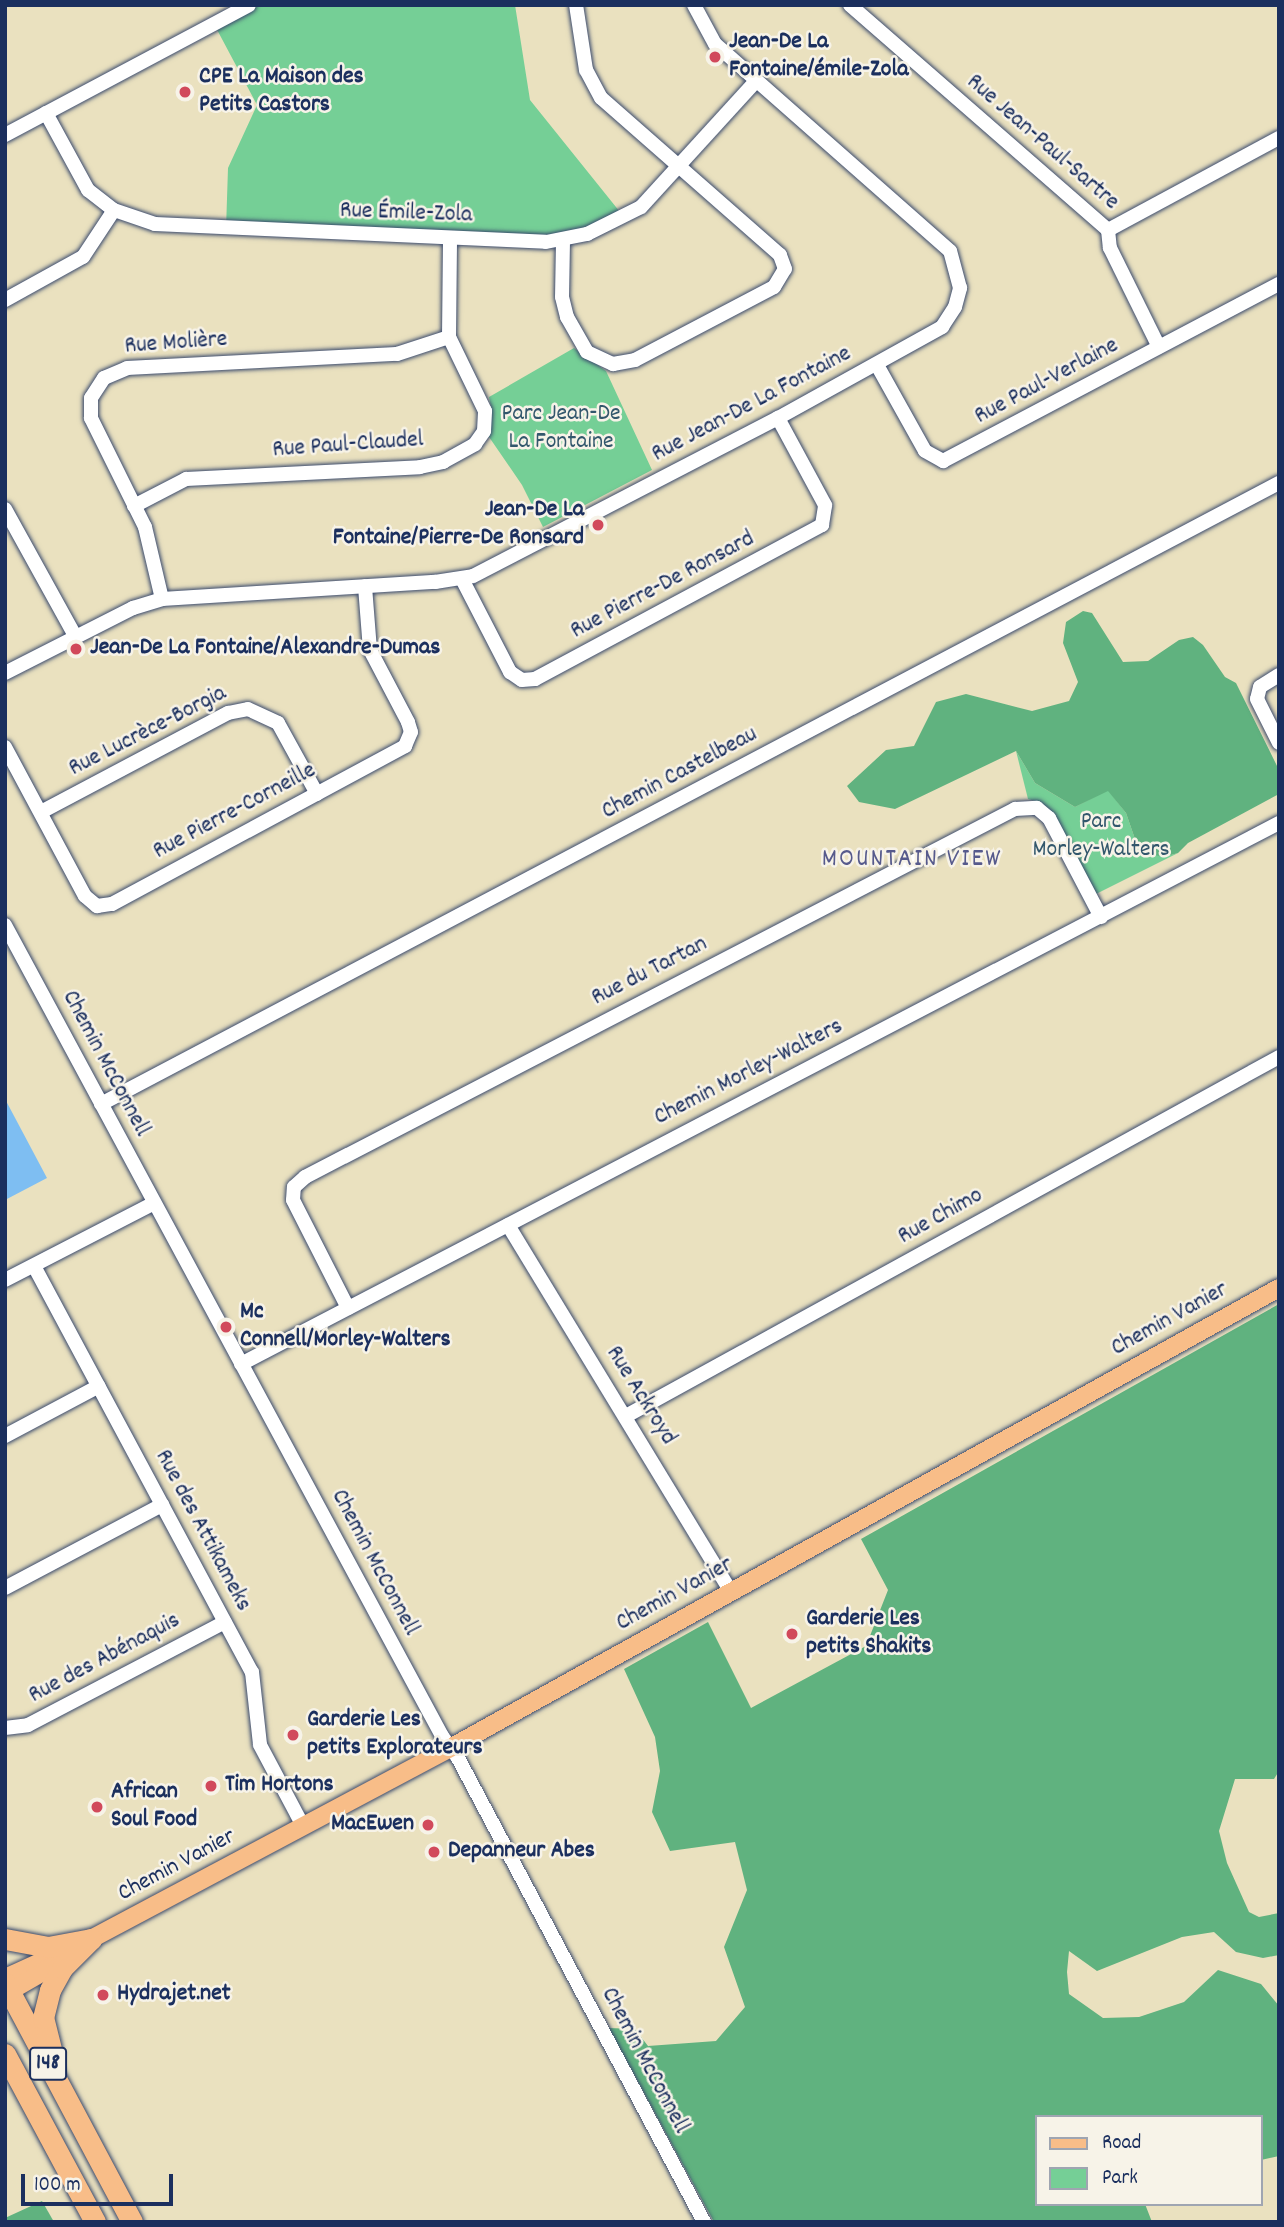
<!DOCTYPE html>
<html>
<head>
<meta charset="utf-8">
<style>
	body { margin:0 }
	#map { position:relative; width:1284px; height:2227px; overflow:hidden; background:#eae1bf; font-family:Dekko,sans-serif }
	div>[style] { position:absolute }
	.green>* { inset:0; background:#75cf96 }
	.forest>* { inset:0; background:#60b27f }
	.water>* { inset:0; background:#7ebef2 }
	.roads { filter:drop-shadow(0 0 2px #3a4a6d) drop-shadow(0 0 2px #3a4a6d) }
	.minor>* { height:14px; margin:-7px; padding:0 7px; transform-origin:7px; border-radius:7px; background:#fff }
	.major>* { height:18px; margin:-9px; padding:0 9px; transform-origin:9px; border-radius:9px; background:#f8bd88 }
	.highway>* { height:21px; margin:-10.5px; padding:0 10.5px; transform-origin:10.5px; border-radius:10.5px; background:#f8bd88 }
	.dots>* { width:19px; height:19px; translate:-50% -50%; box-sizing:border-box; border:4px solid #f7f3e8; border-radius:50% }
	span { translate:-50% -50%; white-space:nowrap; text-align:center; line-height:1.15; -webkit-text-stroke:5px #f7f3e8; paint-order:stroke }
	.shield-label span { padding:2px 5px; background:#f7f3e8; border:2px solid; border-radius:5px; -webkit-text-stroke-width:0 }
	.shield-label { font-size:23px; color:#1b2f5e; font-weight:700 }
	.poi-label { font-size:24px; color:#1b2f5e; font-weight:700 }
	.left { translate:0 -50%; text-align:left }
	.right { translate:-100% -50%; text-align:right }
	.street-label { font-size:24px; color:#1b2f5e }
	.park-label { font-size:24px; color:#32576c }
	.neighbourhood-label { font-size:26px; color:#565a8c; letter-spacing:2px }
	.frame { position:absolute; inset:0; border:7px solid #1b2f5e; pointer-events:none }
	.legend { position:absolute; left:1035px; top:2115px; width:228px; height:91px; box-sizing:border-box; background:#f7f3e8; border:2px solid #9fa5b1; margin:0; padding:9px 12px; list-style:none; font-size:21px; color:#1b2f5e }
	.legend li { display:flex; align-items:center; gap:14px; height:35px }
	.legend b { width:35px; border:2px solid #9fa5b1 }
	.scale { position:absolute; left:21px; top:2174px; width:152px; height:32px; box-sizing:border-box; border:4px solid #1b2f5e; border-top:0; padding-left:9px; font-size:21px; line-height:24px; white-space:nowrap; color:#1b2f5e; -webkit-text-stroke:5px #f7f3e8; paint-order:stroke }
</style>
</head>
<body>
<div id="map">
	<div class="green">
		<i style="clip-path:polygon(249px 5px,515px 5px,530px 100px,624px 217px,563px 241px,226px 229px,228px 168px,257px 105px,214px 24px)"></i>
		<i style="clip-path:polygon(574px 348px,606px 371px,652px 470px,543px 527px,522px 485px,487px 434px,492px 413px,489px 397px)"></i>
		<i style="clip-path:polygon(1016px 751px,1035px 783px,1075px 807px,1108px 790px,1126px 813px,1136px 842px,1164px 857px,1178px 853px,1096px 894px,1055px 816px,1042px 803px,1028px 799px)"></i>
	</div>
	<div class="forest">
		<i style="clip-path:polygon(1083px 611px,1092px 613px,1123px 662px,1148px 661px,1179px 640px,1193px 637px,1203px 645px,1225px 677px,1236px 683px,1279px 770px,1279px 794px,1188px 843px,1178px 853px,1164px 857px,1150px 854px,1136px 842px,1126px 813px,1108px 791px,1075px 807px,1035px 783px,1016px 751px,895px 809px,859px 802px,847px 786px,886px 750px,914px 746px,936px 702px,966px 694px,1032px 711px,1069px 701px,1078px 682px,1063px 643px,1066px 622px)"></i>
		<i style="clip-path:polygon(1279px 1304px,1279px 1771px,1274px 1779px,1235px 1779px,1219px 1831px,1227px 1863px,1249px 1912px,1259px 1917px,1279px 1913px,1279px 1955px,1263px 1958px,1236px 1952px,1214px 1932px,1182px 1937px,1097px 1971px,1069px 1951px,1067px 1972px,1069px 1994px,1103px 2018px,1139px 2017px,1184px 2002px,1218px 1970px,1261px 1984px,1279px 2006px,1279px 2156px,1261px 2160px,1261px 2117px,1037px 2117px,1037px 2204px,1145px 2204px,1152px 2222px,714px 2222px,609px 2028px,635px 2029px,648px 2046px,716px 2041px,745px 2007px,724px 1947px,747px 1890px,735px 1842px,670px 1851px,652px 1812px,660px 1771px,655px 1737px,624px 1669px,708px 1622px,751px 1708px,866px 1646px,888px 1590px,861px 1539px)"></i>
		<i style="clip-path:polygon(42px 2201px,54px 2222px,5px 2222px,5px 2218px)"></i>
	</div>
	<div class="water">
		<i style="clip-path:polygon(5px 1099px,47px 1178px,5px 1200px)"></i>
	</div>
	<div class="roads">
		<div class="minor">
			<i style="left:850px;top:5px;width:342px;rotate:41.1deg"></i>
			<i style="left:1108px;top:230px;width:18px;rotate:84deg"></i>
			<i style="left:1110px;top:248px;width:110px;rotate:63.7deg"></i>
			<i style="left:46px;top:113px;width:88px;rotate:61.4deg"></i>
			<i style="left:88px;top:190px;width:33px;rotate:38deg"></i>
			<i style="left:114px;top:210px;width:43px;rotate:18.9deg"></i>
			<i style="left:155px;top:224px;width:391px;rotate:2.6deg"></i>
			<i style="left:546px;top:242px;width:42px;rotate:-11deg"></i>
			<i style="left:587px;top:234px;width:60px;rotate:-26.6deg"></i>
			<i style="left:641px;top:207px;width:171px;rotate:-47.6deg"></i>
			<i style="left:5px;top:135px;width:276px;rotate:-28deg"></i>
			<i style="left:1108px;top:230px;width:194px;rotate:-28.3deg"></i>
			<i style="left:563px;top:241px;width:56px;rotate:91deg"></i>
			<i style="left:562px;top:297px;width:21px;rotate:76deg"></i>
			<i style="left:567px;top:317px;width:40px;rotate:60.3deg"></i>
			<i style="left:587px;top:352px;width:29px;rotate:25deg"></i>
			<i style="left:613px;top:364px;width:22px;rotate:-10deg"></i>
			<i style="left:635px;top:360px;width:157px;rotate:-27.7deg"></i>
			<i style="left:774px;top:287px;width:21px;rotate:-59deg"></i>
			<i style="left:785px;top:269px;width:15px;rotate:-110deg"></i>
			<i style="left:780px;top:255px;width:238px;rotate:-138.7deg"></i>
			<i style="left:601px;top:98px;width:32px;rotate:-118deg"></i>
			<i style="left:586px;top:70px;width:66px;rotate:-98.7deg"></i>
			<i style="left:5px;top:300px;width:89px;rotate:-28.9deg"></i>
			<i style="left:83px;top:257px;width:56px;rotate:-56.6deg"></i>
			<i style="left:877px;top:365px;width:98px;rotate:60.8deg"></i>
			<i style="left:925px;top:451px;width:21px;rotate:29deg"></i>
			<i style="left:943px;top:461px;width:380px;rotate:-27.8deg"></i>
			<i style="left:134px;top:506px;width:59px;rotate:-27.4deg"></i>
			<i style="left:186px;top:479px;width:234px;rotate:-2.9deg"></i>
			<i style="left:420px;top:467px;width:24px;rotate:-12deg"></i>
			<i style="left:443px;top:462px;width:37px;rotate:-29deg"></i>
			<i style="left:475px;top:444px;width:16px;rotate:-55deg"></i>
			<i style="left:484px;top:431px;width:20px;rotate:-87deg"></i>
			<i style="left:485px;top:411px;width:82px;rotate:-115.9deg"></i>
			<i style="left:449px;top:337px;width:98px;rotate:-89.4deg"></i>
			<i style="left:5px;top:509px;width:145px;rotate:61.1deg"></i>
			<i style="left:462px;top:579px;width:105px;rotate:62.7deg"></i>
			<i style="left:510px;top:672px;width:14px;rotate:34deg"></i>
			<i style="left:522px;top:680px;width:13px;rotate:-4deg"></i>
			<i style="left:535px;top:679px;width:326px;rotate:-28.2deg"></i>
			<i style="left:822px;top:525px;width:20px;rotate:-81deg"></i>
			<i style="left:825px;top:505px;width:99px;rotate:-118.4deg"></i>
			<i style="left:162px;top:599px;width:74px;rotate:-103.3deg"></i>
			<i style="left:145px;top:527px;width:122px;rotate:-116.4deg"></i>
			<i style="left:91px;top:418px;width:20px;rotate:-90deg"></i>
			<i style="left:91px;top:398px;width:24px;rotate:-57deg"></i>
			<i style="left:104px;top:378px;width:25px;rotate:-23deg"></i>
			<i style="left:127px;top:368px;width:270px;rotate:-3deg"></i>
			<i style="left:397px;top:354px;width:55px;rotate:-18.1deg"></i>
			<i style="left:5px;top:673px;width:144px;rotate:-26.9deg"></i>
			<i style="left:133px;top:608px;width:30px;rotate:-17deg"></i>
			<i style="left:162px;top:599px;width:274px;rotate:-3.6deg"></i>
			<i style="left:435px;top:582px;width:38px;rotate:-9deg"></i>
			<i style="left:473px;top:576px;width:343px;rotate:-27.4deg"></i>
			<i style="left:778px;top:418px;width:188px;rotate:-29deg"></i>
			<i style="left:942px;top:327px;width:24px;rotate:-57deg"></i>
			<i style="left:955px;top:307px;width:20px;rotate:-75deg"></i>
			<i style="left:960px;top:288px;width:38px;rotate:-105deg"></i>
			<i style="left:950px;top:251px;width:313px;rotate:-138.6deg"></i>
			<i style="left:715px;top:44px;width:44px;rotate:-118.3deg"></i>
			<i style="left:1279px;top:675px;width:22px;rotate:148deg"></i>
			<i style="left:1260px;top:687px;width:12px;rotate:104deg"></i>
			<i style="left:1257px;top:699px;width:49px;rotate:63.4deg"></i>
			<i style="left:5px;top:747px;width:169px;rotate:61.8deg"></i>
			<i style="left:85px;top:896px;width:16px;rotate:40deg"></i>
			<i style="left:97px;top:906px;width:15px;rotate:-8deg"></i>
			<i style="left:112px;top:904px;width:333px;rotate:-28.3deg"></i>
			<i style="left:405px;top:746px;width:15px;rotate:-67deg"></i>
			<i style="left:411px;top:732px;width:10px;rotate:-107deg"></i>
			<i style="left:408px;top:722px;width:81px;rotate:-117.8deg"></i>
			<i style="left:370px;top:650px;width:64px;rotate:-94.5deg"></i>
			<i style="left:41px;top:812px;width:212px;rotate:-27.9deg"></i>
			<i style="left:228px;top:713px;width:20px;rotate:-11deg"></i>
			<i style="left:248px;top:709px;width:33px;rotate:25deg"></i>
			<i style="left:278px;top:723px;width:81px;rotate:61.2deg"></i>
			<i style="left:5px;top:925px;width:921px;rotate:61.68deg"></i>
			<i style="left:442px;top:1736px;width:27px;rotate:54deg"></i>
			<i style="left:458px;top:1758px;width:525px;rotate:62.07deg"></i>
			<i style="left:101px;top:1104px;width:1332px;rotate:-27.8deg"></i>
			<i style="left:508px;top:1225px;width:429px;rotate:58.7deg"></i>
			<i style="left:34px;top:1266px;width:461px;rotate:61.8deg"></i>
			<i style="left:252px;top:1672px;width:73px;rotate:83.7deg"></i>
			<i style="left:260px;top:1745px;width:92px;rotate:62deg"></i>
			<i style="left:5px;top:1280px;width:168px;rotate:-27.3deg"></i>
			<i style="left:348px;top:1308px;width:121px;rotate:-117deg"></i>
			<i style="left:293px;top:1200px;width:13px;rotate:-86deg"></i>
			<i style="left:294px;top:1187px;width:15px;rotate:-42deg"></i>
			<i style="left:305px;top:1177px;width:800px;rotate:-27.4deg"></i>
			<i style="left:1015px;top:809px;width:22px;rotate:-3deg"></i>
			<i style="left:1037px;top:808px;width:16px;rotate:40deg"></i>
			<i style="left:1049px;top:818px;width:112px;rotate:62.3deg"></i>
			<i style="left:241px;top:1364px;width:1171px;rotate:-27.53deg"></i>
			<i style="left:626px;top:1416px;width:745px;rotate:-28.8deg"></i>
			<i style="left:5px;top:1436px;width:106px;rotate:-28deg"></i>
			<i style="left:5px;top:1588px;width:178px;rotate:-27.9deg"></i>
			<i style="left:5px;top:1728px;width:23px;rotate:-7deg"></i>
			<i style="left:28px;top:1725px;width:222px;rotate:-27.6deg"></i>
		</div>
		<div class="major">
			<i style="left:5px;top:1978px;width:94px;rotate:-24.4deg"></i>
			<i style="left:91px;top:1939px;width:407px;rotate:-28deg"></i>
			<i style="left:450px;top:1748px;width:948px;rotate:-29.03deg"></i>
			<i style="left:5px;top:1994px;width:72px;rotate:-30.1deg"></i>
		</div>
		<div class="highway">
			<i style="left:5px;top:1939px;width:44px;rotate:10.5deg"></i>
			<i style="left:48px;top:1947px;width:44px;rotate:-10.5deg"></i>
			<i style="left:5px;top:1983px;width:271px;rotate:62deg"></i>
			<i style="left:51px;top:2049px;width:32px;rotate:-104deg"></i>
			<i style="left:43px;top:2018px;width:29px;rotate:-76deg"></i>
			<i style="left:50px;top:1990px;width:25px;rotate:-61deg"></i>
			<i style="left:62px;top:1968px;width:41px;rotate:-45deg"></i>
			<i style="left:5px;top:2054px;width:191px;rotate:61.8deg"></i>
		</div>
	</div>
	<div class="dots">
		<i style="left:715px;top:57px;background:#d1495b"></i>
		<i style="left:185px;top:92px;background:#d1495b"></i>
		<i style="left:598px;top:525px;background:#d1495b"></i>
		<i style="left:76px;top:649px;background:#d1495b"></i>
		<i style="left:226px;top:1327px;background:#d1495b"></i>
		<i style="left:792px;top:1634px;background:#d1495b"></i>
		<i style="left:293px;top:1735px;background:#d1495b"></i>
		<i style="left:211px;top:1786px;background:#d1495b"></i>
		<i style="left:97px;top:1807px;background:#d1495b"></i>
		<i style="left:428px;top:1825px;background:#d1495b"></i>
		<i style="left:434px;top:1852px;background:#d1495b"></i>
		<i style="left:103px;top:1995px;background:#d1495b"></i>
	</div>
	<div class="shield-label">
		<span style="left:48px;top:2064px">148</span>
	</div>
	<div class="poi-label">
		<span class="left" style="left:729px;top:57px">Jean-De La<br>Fontaine/émile-Zola</span>
		<span class="left" style="left:199px;top:92px">CPE La Maison des<br>Petits Castors</span>
		<span class="right" style="left:584px;top:525px">Jean-De La<br>Fontaine/Pierre-De Ronsard</span>
		<span class="left" style="left:90px;top:649px">Jean-De La Fontaine/Alexandre-Dumas</span>
		<span class="left" style="left:240px;top:1327px">Mc<br>Connell/Morley-Walters</span>
		<span class="left" style="left:806px;top:1634px">Garderie Les<br>petits Shakits</span>
		<span class="left" style="left:307px;top:1735px">Garderie Les<br>petits Explorateurs</span>
		<span class="left" style="left:225px;top:1786px">Tim Hortons</span>
		<span class="left" style="left:111px;top:1807px">African<br>Soul Food</span>
		<span class="right" style="left:414px;top:1825px">MacEwen</span>
		<span class="left" style="left:448px;top:1852px">Depanneur Abes</span>
		<span class="left" style="left:117px;top:1995px">Hydrajet.net</span>
	</div>
	<div class="street-label">
		<span style="left:1042px;top:143px;rotate:41deg">Rue Jean-Paul-Sartre</span>
		<span style="left:406px;top:214px;rotate:2deg">Rue Émile-Zola</span>
		<span style="left:176px;top:344px;rotate:-4deg">Rue Molière</span>
		<span style="left:1047px;top:382px;rotate:-28deg">Rue Paul-Verlaine</span>
		<span style="left:752px;top:405px;rotate:-28deg">Rue Jean-De La Fontaine</span>
		<span style="left:348px;top:446px;rotate:-4deg">Rue Paul-Claudel</span>
		<span style="left:663px;top:586px;rotate:-28deg">Rue Pierre-De Ronsard</span>
		<span style="left:148px;top:732px;rotate:-27deg">Rue Lucrèce-Borgia</span>
		<span style="left:680px;top:774px;rotate:-28deg">Chemin Castelbeau</span>
		<span style="left:235px;top:812px;rotate:-28deg">Rue Pierre-Corneille</span>
		<span style="left:650px;top:972px;rotate:-27deg">Rue du Tartan</span>
		<span style="left:105px;top:1064px;rotate:62deg">Chemin McConnell</span>
		<span style="left:749px;top:1073px;rotate:-27deg">Chemin Morley-Walters</span>
		<span style="left:941px;top:1217px;rotate:-29deg">Rue Chimo</span>
		<span style="left:1170px;top:1320px;rotate:-29deg">Chemin Vanier</span>
		<span style="left:640px;top:1396px;rotate:58deg">Rue Ackroyd</span>
		<span style="left:202px;top:1531px;rotate:62deg">Rue des Attikameks</span>
		<span style="left:374px;top:1563px;rotate:62deg">Chemin McConnell</span>
		<span style="left:675px;top:1595px;rotate:-29deg">Chemin Vanier</span>
		<span style="left:105px;top:1659px;rotate:-28deg">Rue des Abénaquis</span>
		<span style="left:177px;top:1866px;rotate:-28deg">Chemin Vanier</span>
		<span style="left:644px;top:2061px;rotate:62deg">Chemin McConnell</span>
	</div>
	<div class="park-label">
		<span style="left:561px;top:429px">Parc Jean-De<br>La Fontaine</span>
		<span style="left:1101px;top:837px">Parc<br>Morley-Walters</span>
	</div>
	<div class="neighbourhood-label">
		<span style="left:912px;top:860px">MOUNTAIN VIEW</span>
	</div>
	<div class="frame"></div>
	<ul class="legend">
	<li><b style="height:9px;background:#f8bd88"></b>Road</li>
	<li><b style="height:19px;background:#75cf96"></b>Park</li>
	</ul>
	<div class="scale">100 m</div>
</div>
</body>
</html>
